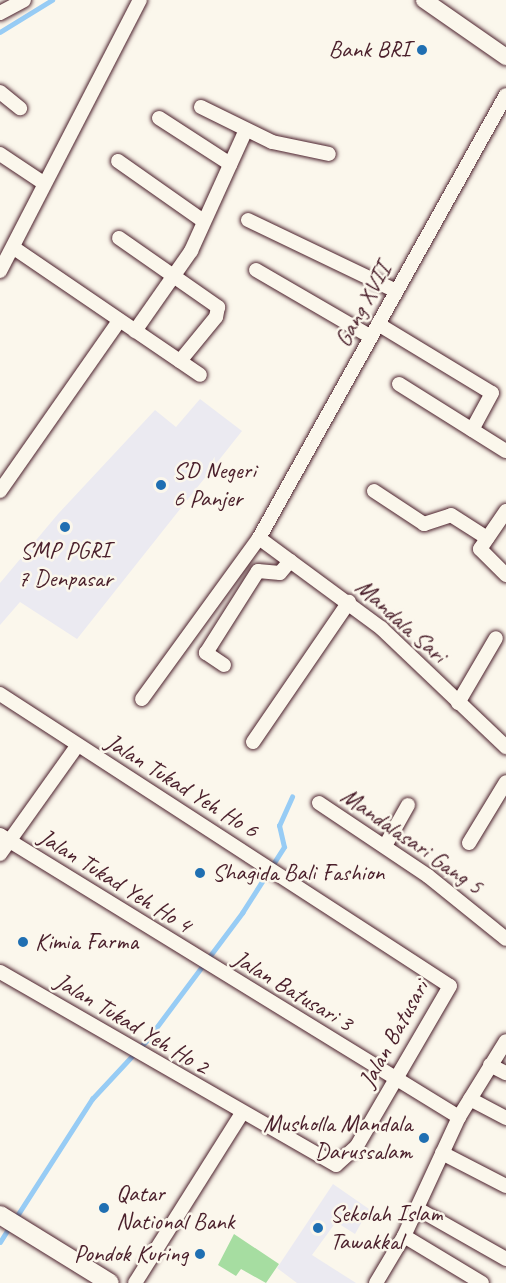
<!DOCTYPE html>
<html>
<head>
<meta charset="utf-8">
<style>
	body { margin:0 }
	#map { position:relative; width:506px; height:1283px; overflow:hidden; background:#fbf7ec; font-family:Caveat,sans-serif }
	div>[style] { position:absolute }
	.built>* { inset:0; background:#ebeaf1 }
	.green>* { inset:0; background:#a6dda1 }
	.stream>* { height:4.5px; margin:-2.25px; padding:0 2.25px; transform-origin:2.25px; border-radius:2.25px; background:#97ccf5 }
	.roads { filter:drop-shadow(0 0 2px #4a1f2b) drop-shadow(0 0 2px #4a1f2b) }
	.minor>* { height:14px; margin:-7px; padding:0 7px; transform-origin:7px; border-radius:7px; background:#fbf7ec }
	.tertiary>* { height:16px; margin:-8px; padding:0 8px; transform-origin:8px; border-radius:8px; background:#fbf7ec }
	.secondary>* { height:18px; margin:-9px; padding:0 9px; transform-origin:9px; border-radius:9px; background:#fbf7ec }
	.dots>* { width:16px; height:16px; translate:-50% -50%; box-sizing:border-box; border:3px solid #fbf7ec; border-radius:50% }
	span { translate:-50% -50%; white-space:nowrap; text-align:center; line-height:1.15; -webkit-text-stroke:5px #fbf7ec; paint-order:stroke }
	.poi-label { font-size:24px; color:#4a1f2b }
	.right { translate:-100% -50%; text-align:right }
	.left { translate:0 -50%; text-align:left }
	.street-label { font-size:24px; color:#4a1f2b }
</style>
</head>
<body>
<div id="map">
	<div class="built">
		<i style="clip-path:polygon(200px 399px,242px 431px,77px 639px,20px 602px,0 625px,0 583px,58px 514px,155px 410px,176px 427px)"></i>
		<i style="clip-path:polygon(333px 1184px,369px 1209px,355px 1234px,336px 1222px,312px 1255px,356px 1283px,297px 1283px,277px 1268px)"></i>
	</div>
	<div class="green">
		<i style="clip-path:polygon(234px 1234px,279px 1264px,266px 1283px,241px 1269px,236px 1276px,218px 1265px)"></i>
	</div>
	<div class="stream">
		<i style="left:0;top:32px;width:61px;rotate:-31.6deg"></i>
		<i style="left:15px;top:1219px;width:143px;rotate:-57.3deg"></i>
		<i style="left:92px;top:1099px;width:81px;rotate:-47deg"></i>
		<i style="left:147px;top:1040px;width:159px;rotate:-53.2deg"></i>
		<i style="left:242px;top:913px;width:78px;rotate:-57.5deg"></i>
		<i style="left:284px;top:847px;width:22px;rotate:-103deg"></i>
		<i style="left:279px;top:826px;width:32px;rotate:-66deg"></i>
		<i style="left:0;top:1242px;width:19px;rotate:-58deg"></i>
	</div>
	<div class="roads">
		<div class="minor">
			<i style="left:0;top:13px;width:27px;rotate:-28deg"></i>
			<i style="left:0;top:92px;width:26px;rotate:39deg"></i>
			<i style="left:201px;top:107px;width:79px;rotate:26.2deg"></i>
			<i style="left:272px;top:142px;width:58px;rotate:11.9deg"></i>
			<i style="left:159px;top:118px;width:85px;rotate:32.9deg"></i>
			<i style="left:0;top:154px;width:50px;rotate:33.7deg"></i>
			<i style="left:118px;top:161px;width:103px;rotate:35.1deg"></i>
			<i style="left:248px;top:220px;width:164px;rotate:25.6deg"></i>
			<i style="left:119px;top:238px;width:121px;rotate:34.9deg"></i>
			<i style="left:218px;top:307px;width:10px;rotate:101deg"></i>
			<i style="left:216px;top:317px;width:57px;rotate:129.3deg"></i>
			<i style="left:14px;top:248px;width:225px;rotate:34.3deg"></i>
			<i style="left:256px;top:270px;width:133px;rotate:30.2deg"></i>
			<i style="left:0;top:271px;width:305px;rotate:-62.7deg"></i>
			<i style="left:378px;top:324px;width:133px;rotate:31.2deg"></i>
			<i style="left:492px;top:393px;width:42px;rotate:118.4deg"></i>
			<i style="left:135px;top:331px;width:98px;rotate:-55deg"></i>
			<i style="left:191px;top:251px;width:133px;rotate:-65.6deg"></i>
			<i style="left:399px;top:384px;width:126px;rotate:32.1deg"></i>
			<i style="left:0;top:491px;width:208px;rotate:-55deg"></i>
			<i style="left:374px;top:491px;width:60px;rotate:33.4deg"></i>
			<i style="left:424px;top:524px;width:28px;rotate:-18deg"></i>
			<i style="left:451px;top:515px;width:43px;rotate:32.6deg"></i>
			<i style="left:506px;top:511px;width:46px;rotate:124.4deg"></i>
			<i style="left:480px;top:549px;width:37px;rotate:45deg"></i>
			<i style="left:259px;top:538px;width:152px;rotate:36.4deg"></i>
			<i style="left:381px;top:628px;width:173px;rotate:43.6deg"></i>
			<i style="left:224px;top:665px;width:22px;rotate:-146deg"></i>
			<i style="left:206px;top:653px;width:97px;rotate:-57.6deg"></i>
			<i style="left:258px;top:571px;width:22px;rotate:5deg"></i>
			<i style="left:280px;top:573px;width:16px;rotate:-50deg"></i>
			<i style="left:0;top:694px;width:536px;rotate:32.98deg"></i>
			<i style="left:450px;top:986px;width:185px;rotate:120.2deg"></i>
			<i style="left:357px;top:1146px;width:28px;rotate:138deg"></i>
			<i style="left:336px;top:1165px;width:387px;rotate:-150.1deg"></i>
			<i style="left:142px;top:699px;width:199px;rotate:-54deg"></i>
			<i style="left:259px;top:538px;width:507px;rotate:-60.86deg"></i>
			<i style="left:458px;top:703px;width:75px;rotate:-59.7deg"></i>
			<i style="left:253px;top:742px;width:170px;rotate:-55.6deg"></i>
			<i style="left:319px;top:803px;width:131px;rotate:33.8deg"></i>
			<i style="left:428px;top:876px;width:100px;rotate:38.9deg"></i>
			<i style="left:0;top:835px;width:539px;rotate:31.57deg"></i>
			<i style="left:469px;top:843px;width:71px;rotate:-58.8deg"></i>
			<i style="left:385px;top:846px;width:47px;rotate:-60.7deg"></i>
			<i style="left:0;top:854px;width:133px;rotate:-54.5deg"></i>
			<i style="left:490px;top:1065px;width:18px;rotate:27deg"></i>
			<i style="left:470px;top:1099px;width:41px;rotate:27.8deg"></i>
			<i style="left:442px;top:1153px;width:72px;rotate:27.3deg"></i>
			<i style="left:418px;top:1209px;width:101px;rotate:29.6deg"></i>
			<i style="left:404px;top:1236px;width:91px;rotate:31.1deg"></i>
			<i style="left:135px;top:1283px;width:199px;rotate:-57.8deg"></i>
			<i style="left:376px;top:1283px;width:55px;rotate:-59.2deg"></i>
			<i style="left:404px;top:1236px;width:131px;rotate:-65.2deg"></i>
			<i style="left:459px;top:1117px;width:89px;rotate:-58.3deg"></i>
		</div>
		<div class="tertiary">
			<i style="left:424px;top:0;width:100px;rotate:34.8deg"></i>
		</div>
		<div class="secondary">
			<i style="left:0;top:1215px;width:129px;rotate:31.7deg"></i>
		</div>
	</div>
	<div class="dots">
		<i style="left:422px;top:50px;background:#1f6fb2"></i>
		<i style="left:161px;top:485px;background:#1f6fb2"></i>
		<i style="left:65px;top:527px;background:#1f6fb2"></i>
		<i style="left:200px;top:873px;background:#1f6fb2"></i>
		<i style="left:23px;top:942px;background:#1f6fb2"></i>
		<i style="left:424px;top:1138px;background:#1f6fb2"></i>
		<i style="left:104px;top:1208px;background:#1f6fb2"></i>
		<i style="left:318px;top:1228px;background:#1f6fb2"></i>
		<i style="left:200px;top:1254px;background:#1f6fb2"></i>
	</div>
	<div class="poi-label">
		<span class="right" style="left:410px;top:50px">Bank BRI</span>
		<span class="left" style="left:173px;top:485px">SD Negeri<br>6 Panjer</span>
		<span style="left:65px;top:565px">SMP PGRI<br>7 Denpasar</span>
		<span class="left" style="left:212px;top:873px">Shagida Bali Fashion</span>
		<span class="left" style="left:35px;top:942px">Kimia Farma</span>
		<span class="right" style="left:412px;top:1138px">Musholla Mandala<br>Darussalam</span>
		<span class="left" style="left:116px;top:1208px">Qatar<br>National Bank</span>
		<span class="left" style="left:330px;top:1228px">Sekolah Islam<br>Tawakkal</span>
		<span class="right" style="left:188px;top:1254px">Pondok Kuring</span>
	</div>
	<div class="street-label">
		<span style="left:363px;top:305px;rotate:-61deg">Gang XVII</span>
		<span style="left:401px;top:621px;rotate:42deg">Mandala Sari</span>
		<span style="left:182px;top:786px;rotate:32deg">Jalan Tukad Yeh Ho 6</span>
		<span style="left:412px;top:841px;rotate:35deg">Mandalasari Gang 5</span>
		<span style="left:115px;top:881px;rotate:32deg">Jalan Tukad Yeh Ho 4</span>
		<span style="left:293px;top:991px;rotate:31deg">Jalan Batusari 3</span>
		<span style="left:132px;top:1024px;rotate:31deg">Jalan Tukad Yeh Ho 2</span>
		<span style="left:394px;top:1034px;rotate:-61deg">Jalan Batusari</span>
	</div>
</div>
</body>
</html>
